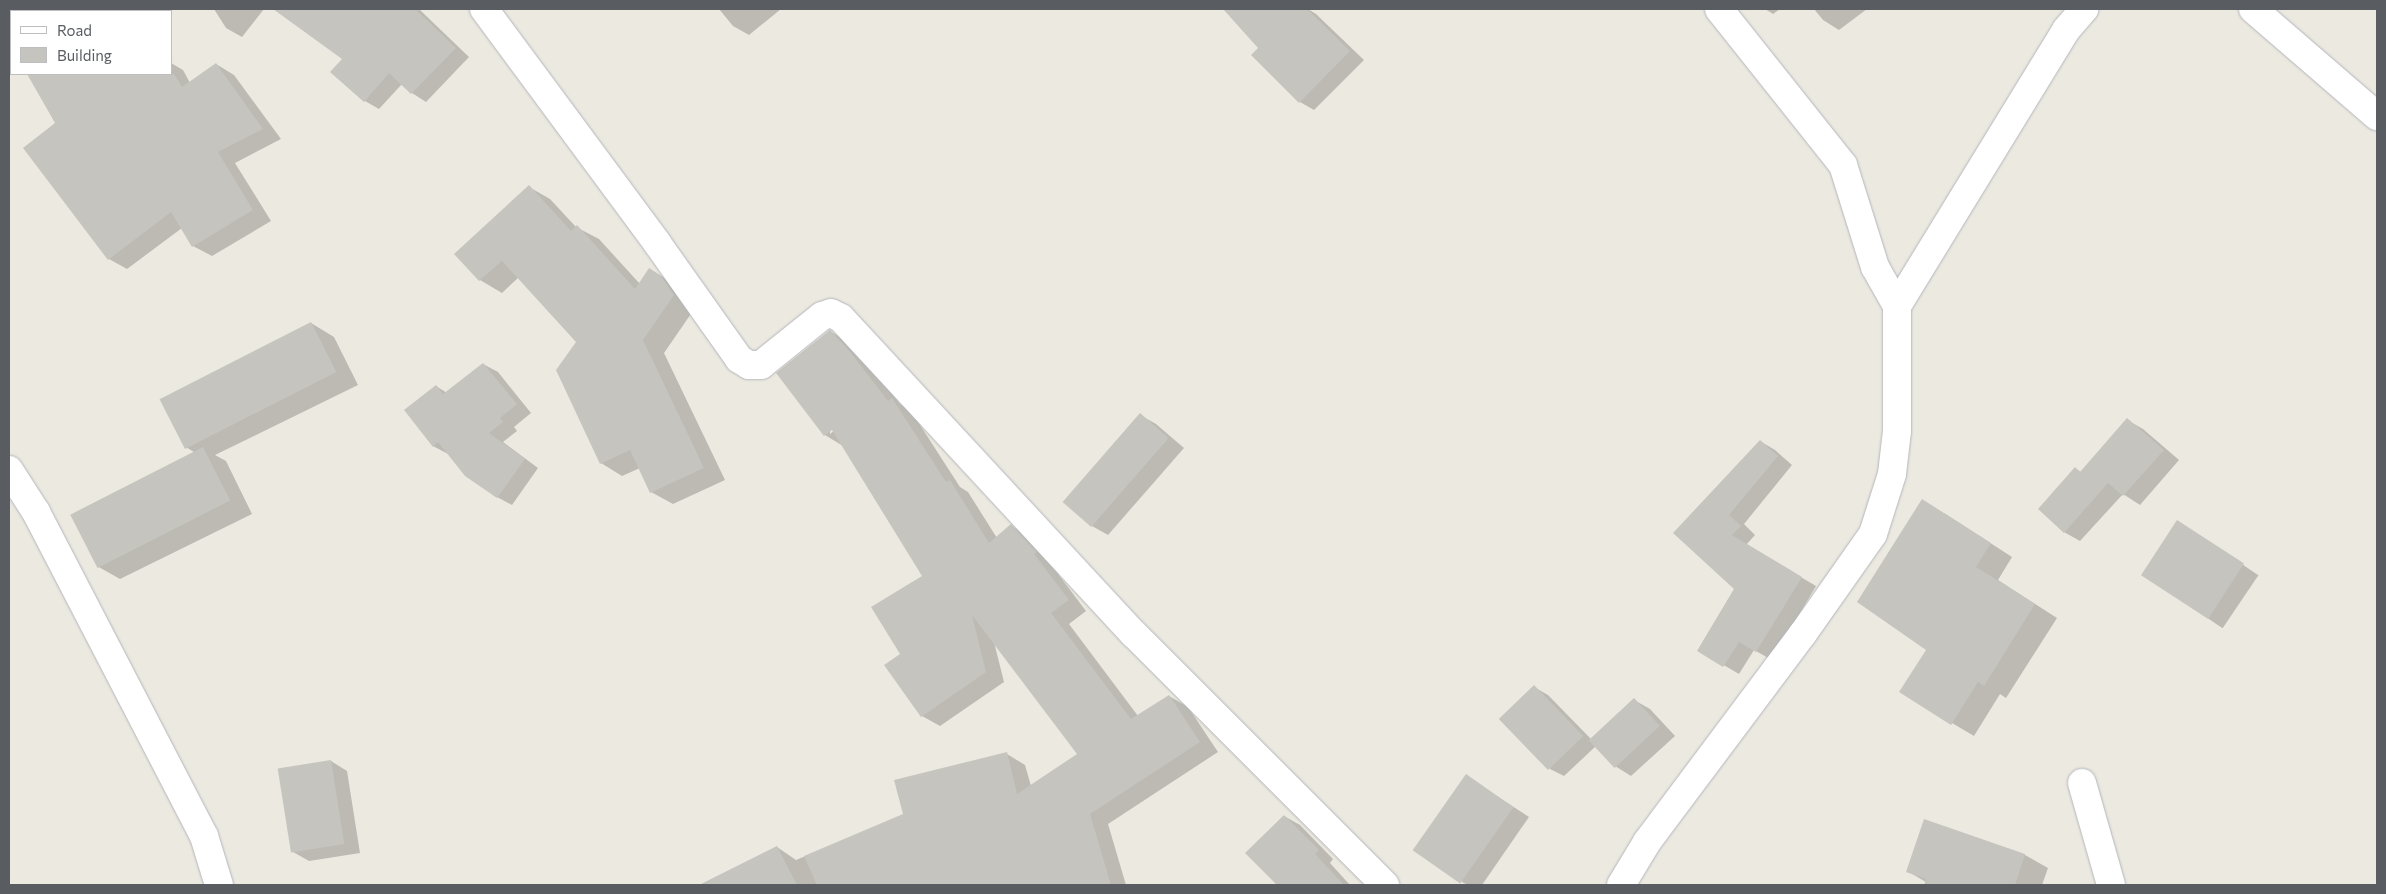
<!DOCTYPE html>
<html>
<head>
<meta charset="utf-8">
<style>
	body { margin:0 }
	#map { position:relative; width:2386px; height:894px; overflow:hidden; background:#ece9e0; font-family:Commissioner,sans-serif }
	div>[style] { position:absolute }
	.shadow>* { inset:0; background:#0003; transform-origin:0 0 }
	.building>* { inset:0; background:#c6c4be; transform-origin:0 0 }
	.roads { filter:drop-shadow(0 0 1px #b3b6bb) drop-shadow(0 0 1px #b3b6bb) }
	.minor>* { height:28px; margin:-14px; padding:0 14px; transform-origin:14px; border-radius:14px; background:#fff }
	span { translate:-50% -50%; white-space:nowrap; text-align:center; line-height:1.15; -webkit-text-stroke:4px #fff; paint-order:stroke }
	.frame { position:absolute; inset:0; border:10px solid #595c61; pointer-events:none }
	.legend { position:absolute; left:10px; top:10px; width:162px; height:65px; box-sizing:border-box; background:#fff; border:1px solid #bdbec0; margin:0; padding:6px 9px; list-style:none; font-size:15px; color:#595c61 }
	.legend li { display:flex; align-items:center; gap:10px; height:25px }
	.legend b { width:25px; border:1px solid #bdbec0 }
</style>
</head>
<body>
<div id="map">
	<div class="shadow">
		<i style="clip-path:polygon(9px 9px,98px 9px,99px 11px,11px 11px,11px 42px,9px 37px)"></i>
		<i style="clip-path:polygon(214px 9px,264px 9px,242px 37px,226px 28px)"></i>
		<i style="clip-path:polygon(382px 9px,419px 9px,469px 57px,426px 102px,412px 93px,402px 84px,379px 109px,365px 101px,344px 58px,338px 55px)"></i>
		<i style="clip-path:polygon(719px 9px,781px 9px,749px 35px,733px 26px)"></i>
		<i style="clip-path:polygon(1246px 9px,1288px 9px,1293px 14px,1299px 9px,1308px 9px,1316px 14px,1364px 60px,1314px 110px,1300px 102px,1260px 48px,1234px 19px)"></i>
		<i style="clip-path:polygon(1765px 9px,1780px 9px,1773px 14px)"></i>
		<i style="clip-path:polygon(1814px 9px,1867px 9px,1839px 30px,1823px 20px)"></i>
		<i style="clip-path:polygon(171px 63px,183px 70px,190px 83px,216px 64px,234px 75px,281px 139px,235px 163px,271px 221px,212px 256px,193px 246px,182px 228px,127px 269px,109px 259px,103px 94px,139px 74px,171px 74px)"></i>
		<i style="clip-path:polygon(529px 187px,550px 199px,576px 227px,599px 239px,640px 284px,650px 269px,671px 282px,695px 308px,664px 353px,725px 480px,673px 504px,651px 492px,640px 468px,622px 476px,601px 463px,578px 342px,519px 277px,502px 293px,480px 280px,456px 254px)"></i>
		<i style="clip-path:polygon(311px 323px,334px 337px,358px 385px,215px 455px,226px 461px,252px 514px,120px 579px,97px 566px,194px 452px,184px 446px)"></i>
		<i style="clip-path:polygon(evenodd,830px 331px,848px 342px,867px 361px,900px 404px,911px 411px,960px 487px,968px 492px,997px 538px,1011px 526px,1030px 537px,1086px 611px,1069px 624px,1138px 716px,1169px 696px,1188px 707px,1218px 752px,1108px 824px,1126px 885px,936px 885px,934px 875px,910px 885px,744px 885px,736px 868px,777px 847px,796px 860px,905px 815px,1007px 754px,1025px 765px,1031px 786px,1079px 755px,994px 642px,1004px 682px,940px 726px,922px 716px,902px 655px,924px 576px,843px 446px,825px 435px,778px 373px,830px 331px,838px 427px,830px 434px,830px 430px,838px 427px)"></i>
		<i style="clip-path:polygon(483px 364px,498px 372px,531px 413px,514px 427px,517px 431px,503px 442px,538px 468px,512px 505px,497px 497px,448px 454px,433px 446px,436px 386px,447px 393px)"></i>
		<i style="clip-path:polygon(1140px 415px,1156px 424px,1184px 448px,1108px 535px,1092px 526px)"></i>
		<i style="clip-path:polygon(2127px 420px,2143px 429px,2179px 460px,2140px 505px,2123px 494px,2080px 541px,2064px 532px,2076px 469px,2081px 472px)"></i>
		<i style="clip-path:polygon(1760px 441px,1775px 450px,1792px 465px,1744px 524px,1755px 535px,1746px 545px,1816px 586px,1772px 660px,1754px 650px,1739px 674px,1698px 650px,1735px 588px,1675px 533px)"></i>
		<i style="clip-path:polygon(1944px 513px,2012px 557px,1998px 580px,2057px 618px,2006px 698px,2000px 694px,1974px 736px,1952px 723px,1928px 649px)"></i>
		<i style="left:2178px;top:521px;width:97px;height:64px;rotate:34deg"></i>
		<i style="clip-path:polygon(1534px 687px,1548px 695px,1591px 739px,1634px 700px,1650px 709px,1675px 736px,1631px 776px,1615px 766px,1596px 746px,1564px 776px,1550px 769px)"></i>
		<i style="clip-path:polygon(331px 761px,347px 771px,360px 853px,309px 861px,293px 852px)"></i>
		<i style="clip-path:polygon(1466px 776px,1529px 817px,1482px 885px,1468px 885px,1462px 882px)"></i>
		<i style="clip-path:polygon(1284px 816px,1300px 825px,1333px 859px,1330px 863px,1350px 885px,1279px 885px,1247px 853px)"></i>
		<i style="clip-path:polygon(1925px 821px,2025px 855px,2048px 868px,2042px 885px,1925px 885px,1926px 882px,1907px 871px)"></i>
	</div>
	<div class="building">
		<i style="clip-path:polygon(273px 9px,415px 9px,456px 48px,411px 94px,389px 73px,364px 102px,330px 72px,342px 59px)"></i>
		<i style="clip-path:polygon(1223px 9px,1307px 9px,1350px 51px,1299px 103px,1251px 55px,1258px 48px)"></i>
		<i style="clip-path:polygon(216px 63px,263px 129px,218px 152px,253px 210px,192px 247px,171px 212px,108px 260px,23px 148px,55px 123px,27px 74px,174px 74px,182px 87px)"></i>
		<i style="clip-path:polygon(529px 185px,571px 231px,577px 225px,635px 289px,649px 268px,661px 276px,674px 295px,643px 340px,704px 468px,650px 493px,630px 450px,600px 464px,556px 370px,576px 342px,502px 261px,479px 281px,454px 254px)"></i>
		<i style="left:311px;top:322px;width:56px;height:170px;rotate:63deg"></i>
		<i style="clip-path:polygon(830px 330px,848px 349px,888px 401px,892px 398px,946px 482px,950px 480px,989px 543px,1011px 524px,1037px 552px,1034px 554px,1069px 600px,1051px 613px,1131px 719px,1169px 695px,1200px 742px,1090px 814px,1111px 885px,817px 885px,804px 856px,903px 814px,894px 780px,1007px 752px,1017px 794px,1077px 754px,972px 615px,986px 672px,921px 717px,884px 665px,900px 654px,871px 607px,922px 576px,832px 430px,824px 436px,776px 373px)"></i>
		<i style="clip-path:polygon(483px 363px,517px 404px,500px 418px,503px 422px,489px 433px,525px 459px,497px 498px,465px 476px,438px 442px,433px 447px,404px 410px,436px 385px,443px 394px)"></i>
		<i style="left:1140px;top:413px;width:38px;height:118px;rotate:41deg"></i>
		<i style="clip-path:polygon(2127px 418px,2164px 450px,2123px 496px,2108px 483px,2064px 533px,2038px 509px,2075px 467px,2080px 472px)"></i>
		<i style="clip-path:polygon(1760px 440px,1778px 456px,1729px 515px,1741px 526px,1732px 535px,1802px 577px,1756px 652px,1739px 642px,1723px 667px,1697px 651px,1734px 589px,1673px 533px)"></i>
		<i style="left:203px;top:447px;width:60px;height:149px;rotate:63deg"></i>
		<i style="clip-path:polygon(1922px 499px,1991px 543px,1976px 567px,2035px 604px,1984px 686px,1978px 682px,1951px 725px,1899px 692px,1926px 650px,1857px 602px)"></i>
		<i style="left:2177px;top:520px;width:80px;height:66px;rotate:33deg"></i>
		<i style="left:1534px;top:685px;width:71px;height:49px;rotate:46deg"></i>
		<i style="left:1634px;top:698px;width:38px;height:62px;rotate:47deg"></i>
		<i style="left:331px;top:760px;width:85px;height:54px;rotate:81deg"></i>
		<i style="left:1466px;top:774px;width:58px;height:93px;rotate:35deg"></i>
		<i style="clip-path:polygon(1284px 815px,1319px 850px,1315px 854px,1344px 885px,1277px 885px,1245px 853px)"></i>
		<i style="clip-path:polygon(1924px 819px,2025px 854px,2015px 885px,1924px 885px,1926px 879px,1906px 872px)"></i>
		<i style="clip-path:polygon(777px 846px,797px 885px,699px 885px)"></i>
	</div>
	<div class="roads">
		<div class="minor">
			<i style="left:484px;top:9px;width:291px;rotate:53.5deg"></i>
			<i style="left:657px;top:243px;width:142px;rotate:54.7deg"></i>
			<i style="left:739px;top:359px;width:12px;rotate:31deg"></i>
			<i style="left:749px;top:365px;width:12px"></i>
			<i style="left:761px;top:365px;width:78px;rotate:-38.8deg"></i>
			<i style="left:822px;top:316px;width:9px;rotate:-18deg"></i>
			<i style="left:831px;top:313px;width:11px;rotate:27deg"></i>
			<i style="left:841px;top:318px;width:431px;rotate:47.2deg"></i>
			<i style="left:1134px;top:634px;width:355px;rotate:45deg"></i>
			<i style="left:2253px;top:9px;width:164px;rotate:40.8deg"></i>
			<i style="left:1897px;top:306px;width:324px;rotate:-58.5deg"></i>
			<i style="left:2066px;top:30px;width:28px;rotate:-49deg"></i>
			<i style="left:9px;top:470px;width:50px;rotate:57.3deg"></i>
			<i style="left:36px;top:512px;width:365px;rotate:62.6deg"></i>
			<i style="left:204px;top:836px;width:51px;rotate:73deg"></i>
			<i style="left:2082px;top:783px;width:106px;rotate:74.1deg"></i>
			<i style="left:1621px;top:885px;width:50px;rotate:-58.8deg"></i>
			<i style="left:1647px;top:842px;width:259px;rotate:-53.2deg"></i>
			<i style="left:1802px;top:635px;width:123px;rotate:-54.9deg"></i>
			<i style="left:1873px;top:534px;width:63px;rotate:-72.4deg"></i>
			<i style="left:1892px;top:474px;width:43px;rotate:-83.4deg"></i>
			<i style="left:1897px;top:431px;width:125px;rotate:-90deg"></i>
			<i style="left:1897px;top:306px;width:45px;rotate:-119.4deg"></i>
			<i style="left:1875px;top:267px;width:107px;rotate:-107.4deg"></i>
			<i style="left:1843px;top:165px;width:199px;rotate:-128.5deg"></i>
		</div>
	</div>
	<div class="frame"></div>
	<ul class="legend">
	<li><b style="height:6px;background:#fff"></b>Road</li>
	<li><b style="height:14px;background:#c6c4be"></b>Building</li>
	</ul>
</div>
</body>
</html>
